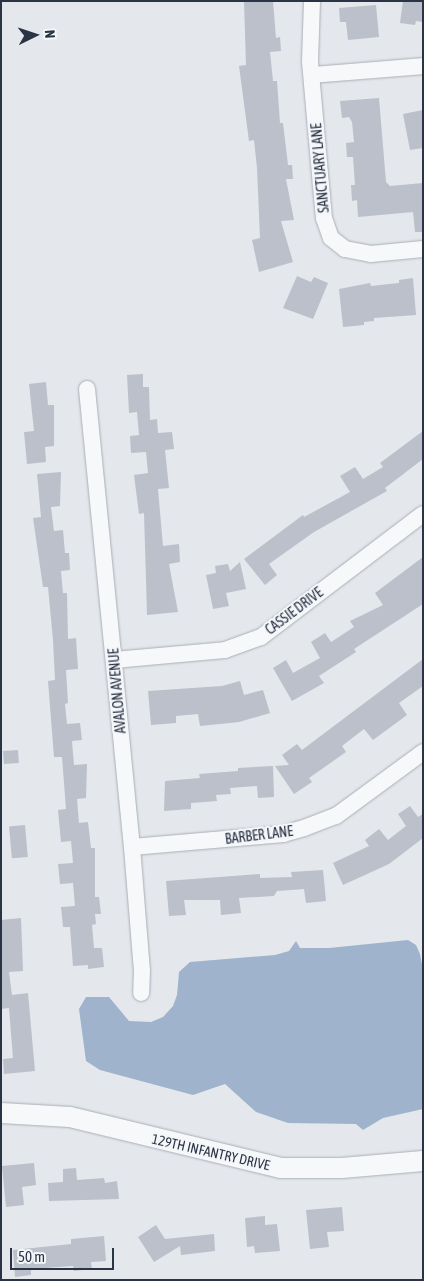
<!DOCTYPE html>
<html>
<head>
<meta charset="utf-8">
<style>
	body { margin:0 }
	#map { position:relative; width:424px; height:1281px; overflow:hidden; background:#e4e7ec; font-family:"Asap Condensed",sans-serif }
	div>[style] { position:absolute }
	.water>* { inset:0; background:#9fb4cc }
	.building>* { inset:0; background:#bbc0ca; transform-origin:0 0 }
	.roads { filter:drop-shadow(0 0 1px #a9aeb7) drop-shadow(0 0 1px #a9aeb7) }
	.minor>* { height:16px; margin:-8px; padding:0 8px; transform-origin:8px; border-radius:8px; background:#f7f8fa }
	.tertiary>* { height:20px; margin:-10px; padding:0 10px; transform-origin:10px; border-radius:10px; background:#f7f8fa }
	span { translate:-50% -50%; white-space:nowrap; text-align:center; line-height:1.15; -webkit-text-stroke:4.5px #f4f6f9; paint-order:stroke }
	.street-label { font-size:14px; color:#2b3445 }
	.frame { position:absolute; inset:0; border:2px solid #2b3445; pointer-events:none }
	.north { position:absolute; left:10px; top:10px; width:50px; height:50px; -webkit-text-stroke:4px #f4f6f9; paint-order:stroke; rotate:86deg; font-size:14px; font-weight:700; line-height:20px; text-align:center; color:#2b3445 }
	.north::after { content:''; display:block; margin:auto; width:18px; height:22px; background:#2b3445; clip-path:polygon(50% 0,100% 100%,50% 72%,0 100%) }
	.scale { position:absolute; left:10px; top:1248px; width:104px; height:22px; box-sizing:border-box; border:2px solid #2b3445; border-top:0; padding-left:6px; font-size:15px; line-height:18px; white-space:nowrap; color:#2b3445; -webkit-text-stroke:4px #f4f6f9; paint-order:stroke }
</style>
</head>
<body>
<div id="map">
	<div class="water">
		<i style="clip-path:polygon(408px 940px,416px 945px,420px 954px,423px 970px,423px 1109px,383px 1118px,363px 1130px,356px 1124px,288px 1123px,256px 1112px,225px 1084px,193px 1095px,100px 1070px,86px 1061px,79px 1009px,86px 997px,109px 997px,129px 1021px,151px 1022px,163px 1017px,173px 1006px,177px 995px,179px 972px,190px 962px,275px 955px,289px 951px,296px 941px,300px 948px,329px 948px)"></i>
	</div>
	<div class="building">
		<i style="clip-path:polygon(244px 1px,273px 1px,276px 38px,280px 37px,281px 51px,270px 52px,273px 81px,277px 81px,280px 123px,283px 123px,288px 165px,292px 165px,293px 179px,286px 179px,294px 220px,281px 221px,293px 262px,259px 272px,252px 240px,260px 238px,257px 168px,254px 140px,249px 141px,239px 66px,246px 65px)"></i>
		<i style="clip-path:polygon(403px 1px,423px 1px,423px 22px,416px 21px,415px 25px,400px 23px)"></i>
		<i style="clip-path:polygon(376px 5px,379px 37px,348px 40px,346px 22px,340px 22px,339px 8px)"></i>
		<i style="clip-path:polygon(379px 98px,386px 182px,390px 186px,423px 183px,423px 232px,415px 232px,413px 212px,358px 217px,357px 200px,352px 201px,351px 185px,355px 185px,353px 157px,347px 157px,346px 143px,354px 142px,352px 122px,349px 117px,342px 118px,340px 101px)"></i>
		<i style="clip-path:polygon(423px 110px,423px 148px,410px 150px,403px 114px)"></i>
		<i style="clip-path:polygon(297px 276px,311px 282px,314px 277px,328px 283px,313px 319px,283px 308px)"></i>
		<i style="clip-path:polygon(413px 278px,416px 315px,374px 318px,374px 321px,364px 322px,364px 325px,343px 327px,339px 289px,370px 283px,371px 286px,399px 283px,399px 280px)"></i>
		<i style="clip-path:polygon(143px 374px,143px 387px,149px 387px,150px 420px,157px 419px,158px 433px,172px 432px,174px 449px,165px 450px,169px 488px,158px 489px,163px 546px,179px 544px,180px 562px,169px 564px,178px 612px,147px 615px,144px 513px,139px 514px,134px 475px,148px 473px,146px 452px,131px 453px,130px 436px,139px 435px,137px 412px,129px 413px,127px 375px)"></i>
		<i style="clip-path:polygon(46px 382px,48px 405px,54px 405px,54px 446px,45px 447px,46px 462px,27px 464px,24px 432px,34px 431px,29px 384px)"></i>
		<i style="clip-path:polygon(423px 431px,423px 459px,385px 488px,387px 491px,314px 532px,269px 564px,277px 575px,265px 585px,244px 559px,303px 515px,304px 517px,350px 492px,340px 476px,355px 467px,363px 479px,383px 467px,380px 463px)"></i>
		<i style="clip-path:polygon(61px 472px,60px 506px,51px 507px,54px 531px,63px 530px,65px 553px,69px 553px,70px 570px,61px 571px,63px 593px,67px 593px,68px 639px,76px 638px,78px 669px,66px 670px,68px 703px,65px 704px,67px 724px,80px 723px,82px 740px,72px 741px,74px 765px,87px 764px,86px 798px,77px 799px,79px 823px,88px 822px,91px 848px,95px 848px,95px 897px,99px 897px,101px 914px,95px 914px,96px 924px,92px 925px,94px 948px,102px 948px,104px 967px,88px 969px,88px 965px,73px 966px,70px 927px,63px 927px,61px 907px,75px 906px,73px 883px,60px 884px,58px 864px,73px 863px,71px 841px,61px 842px,58px 810px,66px 809px,62px 757px,54px 757px,48px 681px,55px 680px,53px 640px,48px 587px,43px 587px,33px 518px,41px 517px,37px 474px)"></i>
		<i style="clip-path:polygon(423px 557px,423px 604px,354px 649px,356px 652px,319px 676px,324px 683px,292px 701px,273px 668px,286px 660px,293px 673px,320px 658px,311px 642px,325px 633px,331px 642px,354px 627px,350px 621px,383px 605px,375px 593px)"></i>
		<i style="clip-path:polygon(240px 562px,246px 589px,226px 593px,229px 606px,213px 609px,206px 575px,216px 573px,215px 566px,228px 564px,230px 571px)"></i>
		<i style="clip-path:polygon(423px 659px,423px 686px,399px 703px,407px 715px,373px 740px,364px 729px,342px 746px,346px 752px,309px 778px,312px 782px,294px 794px,275px 766px,289px 765px,282px 755px,297px 744px,302px 750px)"></i>
		<i style="clip-path:polygon(240px 681px,244px 695px,263px 690px,270px 713px,239px 722px,200px 726px,198px 714px,176px 716px,176px 723px,151px 725px,148px 691px,222px 686px)"></i>
		<i style="left:18px;top:750px;width:13px;height:15px;rotate:86deg"></i>
		<i style="clip-path:polygon(273px 766px,274px 797px,258px 798px,257px 786px,230px 788px,231px 794px,216px 795px,217px 801px,191px 803px,191px 809px,164px 811px,165px 781px,200px 778px,199px 774px,238px 771px,238px 768px)"></i>
		<i style="clip-path:polygon(410px 806px,418px 817px,423px 814px,423px 838px,389px 864px,343px 885px,333px 863px,369px 846px,365px 840px,379px 829px,388px 840px,406px 826px,398px 814px)"></i>
		<i style="left:25px;top:825px;width:32px;height:16px;rotate:85deg"></i>
		<i style="clip-path:polygon(323px 870px,326px 901px,306px 903px,304px 889px,277px 891px,274px 896px,239px 898px,241px 913px,221px 915px,220px 900px,184px 900px,186px 915px,169px 916px,166px 881px,260px 874px,260px 878px,292px 877px,291px 872px)"></i>
		<i style="clip-path:polygon(21px 918px,23px 971px,9px 972px,12px 995px,28px 993px,35px 1071px,4px 1074px,3px 1059px,13px 1058px,9px 1008px,1px 1009px,1px 920px)"></i>
		<i style="clip-path:polygon(34px 1163px,36px 1185px,22px 1187px,24px 1205px,6px 1207px,2px 1166px)"></i>
		<i style="clip-path:polygon(76px 1168px,77px 1180px,104px 1178px,105px 1183px,117px 1181px,119px 1199px,49px 1201px,48px 1183px,63px 1182px,63px 1169px)"></i>
		<i style="clip-path:polygon(342px 1207px,344px 1231px,327px 1232px,329px 1247px,310px 1249px,306px 1210px)"></i>
		<i style="clip-path:polygon(265px 1216px,265px 1225px,277px 1224px,280px 1251px,255px 1253px,254px 1246px,247px 1247px,245px 1218px)"></i>
		<i style="clip-path:polygon(156px 1225px,165px 1239px,214px 1234px,215px 1251px,181px 1255px,180px 1246px,154px 1262px,138px 1237px)"></i>
		<i style="clip-path:polygon(104px 1236px,106px 1261px,91px 1262px,92px 1269px,74px 1271px,73px 1266px,31px 1269px,31px 1275px,15px 1277px,13px 1250px,71px 1244px,71px 1239px)"></i>
	</div>
	<div class="roads">
		<div class="minor">
			<i style="left:312px;top:1px;width:61px;rotate:91.9deg"></i>
			<i style="left:310px;top:62px;width:157px;rotate:84.9deg"></i>
			<i style="left:324px;top:218px;width:21px;rotate:71deg"></i>
			<i style="left:331px;top:238px;width:18px;rotate:38deg"></i>
			<i style="left:345px;top:249px;width:26px;rotate:11deg"></i>
			<i style="left:371px;top:254px;width:52px;rotate:-5.5deg"></i>
			<i style="left:312px;top:75px;width:111px;rotate:-4.6deg"></i>
			<i style="left:87px;top:389px;width:460px;rotate:84.4deg"></i>
			<i style="left:132px;top:847px;width:123px;rotate:85.4deg"></i>
			<i style="left:142px;top:970px;width:23px;rotate:92deg"></i>
			<i style="left:114px;top:660px;width:111px;rotate:-5.1deg"></i>
			<i style="left:225px;top:650px;width:38px;rotate:-20deg"></i>
			<i style="left:261px;top:637px;width:203px;rotate:-37.2deg"></i>
			<i style="left:132px;top:847px;width:152px;rotate:-4.9deg"></i>
			<i style="left:283px;top:834px;width:22px;rotate:-16deg"></i>
			<i style="left:304px;top:828px;width:34px;rotate:-21deg"></i>
			<i style="left:336px;top:816px;width:108px;rotate:-36.3deg"></i>
		</div>
		<div class="tertiary">
			<i style="left:1px;top:1113px;width:69px;rotate:3.3deg"></i>
			<i style="left:70px;top:1117px;width:217px;rotate:13.6deg"></i>
			<i style="left:281px;top:1168px;width:61px"></i>
			<i style="left:342px;top:1168px;width:81px;rotate:-4.9deg"></i>
		</div>
	</div>
	<div class="street-label">
		<span style="left:320px;top:168px;rotate:-95deg">SANCTUARY LANE</span>
		<span style="left:294px;top:611px;rotate:-37deg">CASSIE DRIVE</span>
		<span style="left:117px;top:691px;rotate:-95deg">AVALON AVENUE</span>
		<span style="left:259px;top:835px;rotate:-7deg">BARBER LANE</span>
		<span style="left:211px;top:1152px;rotate:13deg">129TH INFANTRY DRIVE</span>
	</div>
	<div class="frame"></div>
	<div class="north">N</div>
	<div class="scale">50 m</div>
</div>
</body>
</html>
